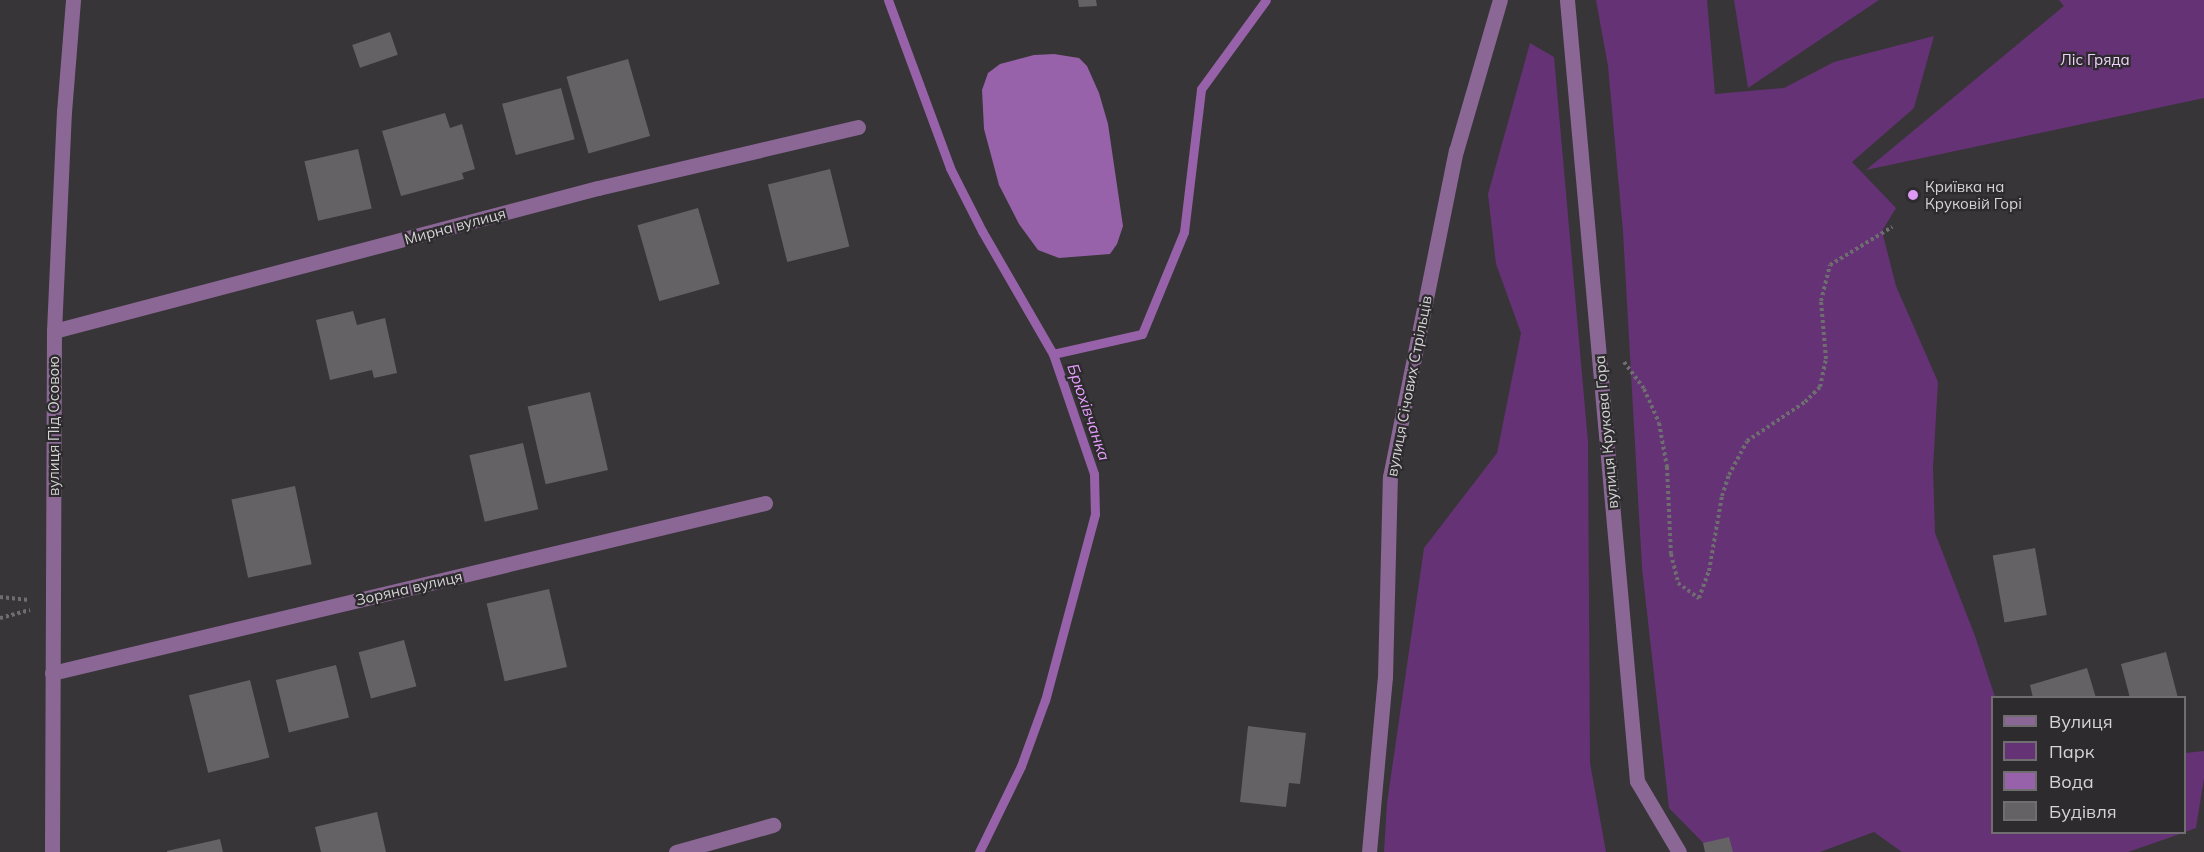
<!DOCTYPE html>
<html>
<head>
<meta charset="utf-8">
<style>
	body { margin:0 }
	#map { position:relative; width:2204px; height:852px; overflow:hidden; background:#373537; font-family:Mulish,sans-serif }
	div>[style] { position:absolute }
	.green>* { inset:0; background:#653275 }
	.water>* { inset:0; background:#9762a9 }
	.stream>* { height:9px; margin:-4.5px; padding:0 4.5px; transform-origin:4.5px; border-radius:4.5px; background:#9762a9 }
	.building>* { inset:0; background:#646265; transform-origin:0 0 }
	.path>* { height:4px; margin-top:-2px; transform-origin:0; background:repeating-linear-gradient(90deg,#6e6d6f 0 3px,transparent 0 6px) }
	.minor>* { height:15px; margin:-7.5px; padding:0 7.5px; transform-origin:7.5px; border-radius:7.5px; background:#8b6796 }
	.dots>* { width:16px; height:16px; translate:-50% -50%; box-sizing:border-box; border:3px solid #2d2b2d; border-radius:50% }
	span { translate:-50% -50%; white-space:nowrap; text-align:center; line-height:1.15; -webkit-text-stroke:4.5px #2d2b2d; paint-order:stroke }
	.park-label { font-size:15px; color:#efd2f9 }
	.poi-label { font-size:15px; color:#d4d3d5 }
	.left { translate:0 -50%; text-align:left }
	.street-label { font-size:15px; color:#d4d3d5 }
	.water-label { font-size:16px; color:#e69efd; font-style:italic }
	.legend { position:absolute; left:1991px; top:696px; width:195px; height:138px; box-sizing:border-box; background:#2d2b2d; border:2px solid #706e70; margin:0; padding:8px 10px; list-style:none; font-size:18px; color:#d4d3d5 }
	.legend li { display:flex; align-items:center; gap:12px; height:30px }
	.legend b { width:30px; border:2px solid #706e70 }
</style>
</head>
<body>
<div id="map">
	<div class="green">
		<i style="clip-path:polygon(1596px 0,1707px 0,1715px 94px,1784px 88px,1834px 62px,1934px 36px,1914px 108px,1852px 162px,1896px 208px,1882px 231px,1896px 286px,1938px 382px,1933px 468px,1935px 533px,1975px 636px,1995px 697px,1992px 698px,1992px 832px,2183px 833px,2128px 852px,1902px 852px,1874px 832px,1820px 852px,1712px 852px,1669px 808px,1642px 568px,1623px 232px,1608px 66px)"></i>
		<i style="clip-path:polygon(1734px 0,1879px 0,1748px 88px)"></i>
		<i style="clip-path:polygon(2059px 0,2204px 0,2204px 98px,1866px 170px,2064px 6px)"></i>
		<i style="clip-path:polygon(1530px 43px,1554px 57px,1588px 442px,1590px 763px,1606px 852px,1384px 852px,1387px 803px,1424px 548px,1497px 453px,1521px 333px,1496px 264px,1488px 194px)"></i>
		<i style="clip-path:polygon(2204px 751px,2204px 778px,2196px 828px,2185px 832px,2185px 753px)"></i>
	</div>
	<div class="water">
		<i style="clip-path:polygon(1054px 54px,1079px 58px,1087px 66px,1099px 93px,1108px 124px,1123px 226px,1117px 244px,1110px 254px,1059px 258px,1038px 250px,1019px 224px,999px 185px,984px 129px,982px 90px,988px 73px,1000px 64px,1034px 55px)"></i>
	</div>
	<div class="stream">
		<i style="left:888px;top:0;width:179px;rotate:69.7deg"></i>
		<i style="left:950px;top:168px;width:71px;rotate:63.1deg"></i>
		<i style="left:982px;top:231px;width:142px;rotate:60deg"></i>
		<i style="left:1053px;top:354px;width:127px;rotate:71.1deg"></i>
		<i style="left:1094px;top:474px;width:40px;rotate:88.6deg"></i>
		<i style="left:1095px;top:514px;width:193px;rotate:105deg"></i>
		<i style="left:1045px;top:700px;width:70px;rotate:110deg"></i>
		<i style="left:1021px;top:766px;width:96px;rotate:116deg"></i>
		<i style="left:1053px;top:354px;width:91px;rotate:-12.7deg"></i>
		<i style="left:1142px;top:334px;width:110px;rotate:-67.6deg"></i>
		<i style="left:1184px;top:232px;width:144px;rotate:-83.2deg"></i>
		<i style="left:1201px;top:89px;width:110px;rotate:-53.9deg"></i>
	</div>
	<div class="building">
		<i style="clip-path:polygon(1078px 0,1096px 0,1097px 6px,1079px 7px)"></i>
		<i style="left:390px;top:32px;width:24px;height:40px;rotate:71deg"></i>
		<i style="left:628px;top:59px;width:80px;height:64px;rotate:74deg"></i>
		<i style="left:561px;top:88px;width:53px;height:61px;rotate:75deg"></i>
		<i style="clip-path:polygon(445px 113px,450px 128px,462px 124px,475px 169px,462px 173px,464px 179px,401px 196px,382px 131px)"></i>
		<i style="left:358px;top:149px;width:61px;height:55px;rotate:77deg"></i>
		<i style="left:830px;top:169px;width:80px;height:64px;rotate:76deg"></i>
		<i style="left:698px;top:208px;width:79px;height:63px;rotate:74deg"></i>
		<i style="clip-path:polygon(353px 311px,357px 325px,385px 318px,397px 373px,374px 378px,372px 370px,330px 380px,316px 320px)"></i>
		<i style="left:590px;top:392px;width:80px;height:64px;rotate:77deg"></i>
		<i style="left:523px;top:443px;width:68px;height:55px;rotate:77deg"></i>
		<i style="left:295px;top:486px;width:80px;height:65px;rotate:78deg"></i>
		<i style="left:2035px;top:548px;width:68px;height:43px;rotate:80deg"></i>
		<i style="left:549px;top:589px;width:80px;height:64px;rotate:77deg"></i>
		<i style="left:404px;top:640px;width:48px;height:47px;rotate:75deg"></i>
		<i style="clip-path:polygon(2166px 652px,2178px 698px,2130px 698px,2121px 664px)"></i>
		<i style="left:336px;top:665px;width:54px;height:62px;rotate:76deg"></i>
		<i style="clip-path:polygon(2087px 668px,2096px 698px,2033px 698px,2030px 685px)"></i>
		<i style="left:250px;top:680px;width:80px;height:63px;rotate:76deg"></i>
		<i style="clip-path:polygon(1248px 726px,1306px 733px,1300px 784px,1289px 783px,1286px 807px,1240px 802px)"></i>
		<i style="clip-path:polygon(377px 812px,386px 852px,321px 852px,315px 827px)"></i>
		<i style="clip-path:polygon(1729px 837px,1733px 852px,1705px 852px,1703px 843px)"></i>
		<i style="clip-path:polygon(220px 839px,223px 852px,167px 852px,167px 851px)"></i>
	</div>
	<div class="path">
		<i style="left:1624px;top:362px;width:34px;rotate:53deg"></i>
		<i style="left:1644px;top:389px;width:37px;rotate:66deg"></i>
		<i style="left:1659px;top:423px;width:45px;rotate:79.7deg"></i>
		<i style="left:1667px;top:467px;width:87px;rotate:87.4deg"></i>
		<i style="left:1671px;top:554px;width:30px;rotate:76deg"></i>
		<i style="left:1678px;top:583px;width:26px;rotate:36deg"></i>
		<i style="left:1699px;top:598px;width:29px;rotate:-70deg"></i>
		<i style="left:1709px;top:571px;width:76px;rotate:-80.2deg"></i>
		<i style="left:1722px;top:496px;width:22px;rotate:-72deg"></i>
		<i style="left:1729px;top:475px;width:38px;rotate:-62deg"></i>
		<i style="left:1747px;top:441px;width:70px;rotate:-33.9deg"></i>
		<i style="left:1805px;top:402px;width:21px;rotate:-45deg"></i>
		<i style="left:1820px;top:387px;width:29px;rotate:-78deg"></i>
		<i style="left:1826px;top:359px;width:58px;rotate:-94.9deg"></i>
		<i style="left:1821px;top:301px;width:37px;rotate:-76deg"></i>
		<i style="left:1830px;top:265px;width:73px;rotate:-31.5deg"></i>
		<i style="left:0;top:597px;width:29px;rotate:6deg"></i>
		<i style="left:0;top:618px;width:31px;rotate:-15deg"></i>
	</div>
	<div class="minor">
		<i style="left:1567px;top:0;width:784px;rotate:84.88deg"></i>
		<i style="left:1637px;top:781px;width:82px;rotate:59.4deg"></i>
		<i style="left:54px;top:331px;width:562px;rotate:-14.73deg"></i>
		<i style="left:598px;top:188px;width:267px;rotate:-13.2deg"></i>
		<i style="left:52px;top:673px;width:733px;rotate:-13.41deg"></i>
		<i style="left:52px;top:852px;width:521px;rotate:-89.78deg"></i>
		<i style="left:54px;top:331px;width:219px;rotate:-87.4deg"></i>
		<i style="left:64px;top:112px;width:112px;rotate:-85.4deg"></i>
		<i style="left:676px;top:852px;width:101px;rotate:-15.6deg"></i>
		<i style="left:1369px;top:852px;width:176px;rotate:-84.8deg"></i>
		<i style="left:1385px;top:677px;width:200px;rotate:-88.6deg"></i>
		<i style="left:1390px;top:477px;width:333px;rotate:-78.6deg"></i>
		<i style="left:1456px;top:151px;width:157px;rotate:-73.8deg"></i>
	</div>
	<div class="dots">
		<i style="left:1913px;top:195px;background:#dd99f3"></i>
	</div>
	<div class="park-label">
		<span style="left:2095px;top:60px">Ліс Гряда</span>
	</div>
	<div class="poi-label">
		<span class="left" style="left:1925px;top:195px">Криївка на<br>Круковій Горі</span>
	</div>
	<div class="street-label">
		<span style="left:455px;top:226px;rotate:-15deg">Мирна вулиця</span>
		<span style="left:1409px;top:386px;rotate:-79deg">вулиця Січових Стрільців</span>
		<span style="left:54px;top:426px;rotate:-90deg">вулиця Під Осовою</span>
		<span style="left:1606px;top:432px;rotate:-95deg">вулиця Крукова Гора</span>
		<span style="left:409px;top:588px;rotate:-13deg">Зоряна вулиця</span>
	</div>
	<div class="water-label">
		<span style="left:1089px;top:412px;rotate:71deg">Брюхівчанка</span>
	</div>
	<ul class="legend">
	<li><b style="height:8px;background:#8b6796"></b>Вулиця</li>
	<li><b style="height:16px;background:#653275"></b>Парк</li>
	<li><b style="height:16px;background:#9762a9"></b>Вода</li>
	<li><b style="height:16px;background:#646265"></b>Будівля</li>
	</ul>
</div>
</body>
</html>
